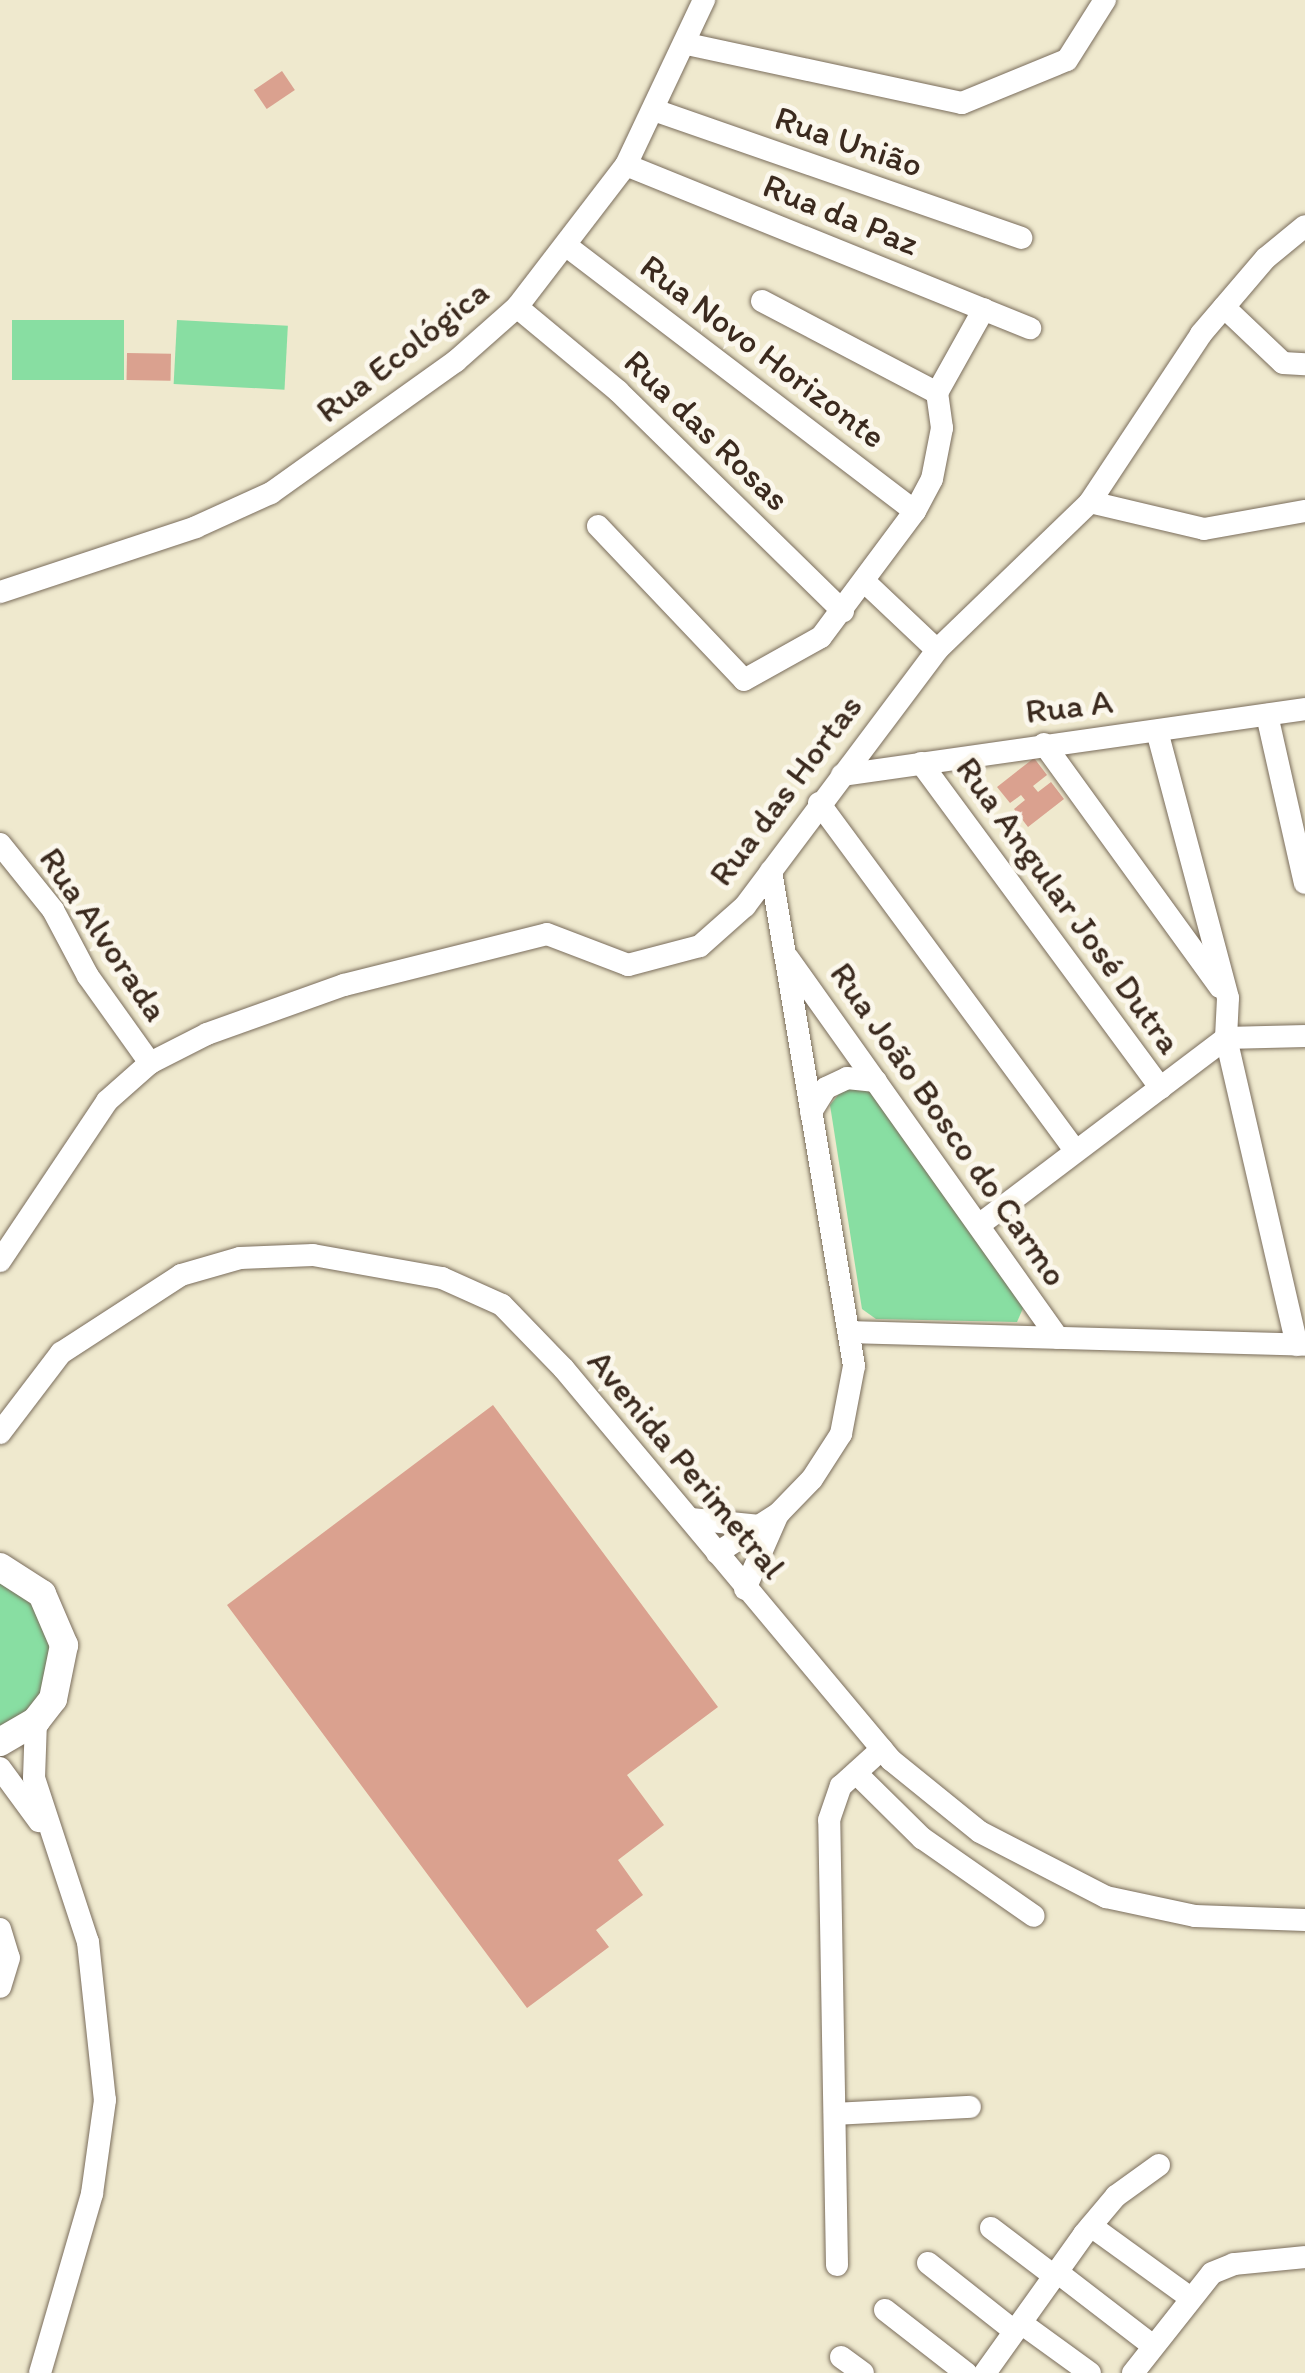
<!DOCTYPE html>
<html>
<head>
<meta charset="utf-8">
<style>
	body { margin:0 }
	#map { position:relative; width:1305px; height:2373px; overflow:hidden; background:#efe9ce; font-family:Itim,sans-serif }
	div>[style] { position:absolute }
	.green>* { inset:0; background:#88dea2; transform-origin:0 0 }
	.building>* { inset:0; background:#daa18f; transform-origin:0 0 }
	.roads { filter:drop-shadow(0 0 2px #7a6d5c) drop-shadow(0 0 2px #7a6d5c) }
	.minor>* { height:22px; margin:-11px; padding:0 11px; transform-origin:11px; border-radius:11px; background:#fff }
	.tertiary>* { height:28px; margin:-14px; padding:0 14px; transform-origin:14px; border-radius:14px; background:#fff }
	span { translate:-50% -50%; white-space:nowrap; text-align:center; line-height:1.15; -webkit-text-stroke:10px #fbf7ec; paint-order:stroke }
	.street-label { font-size:35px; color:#3b2a1e }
</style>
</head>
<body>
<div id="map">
	<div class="green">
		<i style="left:12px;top:320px;width:112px;height:60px"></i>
		<i style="left:177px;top:320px;width:111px;height:64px;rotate:3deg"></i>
		<i style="clip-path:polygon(843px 1089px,869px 1090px,1024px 1306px,1017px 1322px,876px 1319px,862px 1309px,830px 1105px)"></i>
		<i style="clip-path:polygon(0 1574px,44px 1611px,55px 1664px,31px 1713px,0 1731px)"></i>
	</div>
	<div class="building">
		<i style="left:282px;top:71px;width:23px;height:34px;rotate:56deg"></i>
		<i style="left:127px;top:353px;width:44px;height:27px;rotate:1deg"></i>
		<i style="clip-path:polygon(1034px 758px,1047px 775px,1033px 786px,1038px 792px,1051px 782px,1064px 799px,1028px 827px,1014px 809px,1025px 800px,1021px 795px,1010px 803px,997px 787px)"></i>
		<i style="clip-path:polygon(493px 1405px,718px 1707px,627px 1775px,664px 1825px,618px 1860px,643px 1895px,596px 1930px,609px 1947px,527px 2008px,227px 1605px)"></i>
	</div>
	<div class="roads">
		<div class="minor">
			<i style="left:687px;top:44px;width:281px;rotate:12.1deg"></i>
			<i style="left:962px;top:103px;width:113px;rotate:-22.3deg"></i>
			<i style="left:1067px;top:60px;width:71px;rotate:-57.7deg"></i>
			<i style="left:654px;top:110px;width:389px;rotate:19.2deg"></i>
			<i style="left:626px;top:165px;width:436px;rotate:22deg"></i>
			<i style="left:568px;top:247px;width:436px;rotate:37.3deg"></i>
			<i style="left:762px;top:301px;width:198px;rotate:27.7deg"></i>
			<i style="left:517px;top:307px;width:131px;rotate:39.7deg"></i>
			<i style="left:618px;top:391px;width:315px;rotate:44.4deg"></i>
			<i style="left:1224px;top:307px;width:81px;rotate:43.5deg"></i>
			<i style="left:1283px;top:363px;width:22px;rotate:3deg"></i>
			<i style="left:937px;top:393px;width:96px;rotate:-60.8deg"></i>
			<i style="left:1090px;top:502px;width:117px;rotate:13.3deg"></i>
			<i style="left:1204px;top:529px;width:103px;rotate:-10.1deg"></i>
			<i style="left:598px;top:526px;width:212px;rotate:46.5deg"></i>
			<i style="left:744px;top:680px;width:88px;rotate:-29.2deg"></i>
			<i style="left:821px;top:637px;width:157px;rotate:-53.3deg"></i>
			<i style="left:915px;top:511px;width:36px;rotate:-62deg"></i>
			<i style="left:932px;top:479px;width:52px;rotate:-78.9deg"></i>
			<i style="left:942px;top:428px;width:35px;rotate:-98deg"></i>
			<i style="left:865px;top:582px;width:99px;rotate:43.4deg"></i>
			<i style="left:0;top:592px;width:206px;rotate:-18.3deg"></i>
			<i style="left:196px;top:527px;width:82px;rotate:-24.4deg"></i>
			<i style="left:271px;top:493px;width:227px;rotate:-35.5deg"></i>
			<i style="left:456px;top:361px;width:81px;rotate:-41.5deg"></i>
			<i style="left:517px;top:307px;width:179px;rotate:-52.5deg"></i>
			<i style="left:626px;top:165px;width:183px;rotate:-64.7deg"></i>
			<i style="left:1267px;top:715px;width:172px;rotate:77.3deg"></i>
			<i style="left:1157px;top:731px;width:276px;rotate:75.1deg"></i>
			<i style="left:1228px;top:998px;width:40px;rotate:92.9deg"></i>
			<i style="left:1226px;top:1038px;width:315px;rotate:77deg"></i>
			<i style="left:1044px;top:744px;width:300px;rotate:54.1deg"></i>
			<i style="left:921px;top:763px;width:404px;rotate:53.6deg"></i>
			<i style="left:842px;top:775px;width:468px;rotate:-8.1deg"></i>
			<i style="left:819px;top:803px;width:431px;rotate:53.6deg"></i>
			<i style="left:0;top:844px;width:85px;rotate:51.2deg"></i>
			<i style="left:53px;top:910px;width:75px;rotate:62.1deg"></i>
			<i style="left:88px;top:976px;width:107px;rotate:54.5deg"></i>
			<i style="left:788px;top:958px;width:466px;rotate:54.6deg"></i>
			<i style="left:811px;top:1112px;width:28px;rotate:-58deg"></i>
			<i style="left:826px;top:1088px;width:23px;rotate:-25deg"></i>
			<i style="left:847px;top:1078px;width:29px;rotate:6deg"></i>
			<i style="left:979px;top:1225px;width:310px;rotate:-37.1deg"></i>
			<i style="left:1226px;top:1038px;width:79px;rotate:-1.5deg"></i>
			<i style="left:0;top:1261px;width:192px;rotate:-56.2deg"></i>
			<i style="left:107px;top:1101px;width:57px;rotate:-41.5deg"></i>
			<i style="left:150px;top:1063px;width:64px;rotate:-27deg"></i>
			<i style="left:207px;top:1034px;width:145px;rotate:-19.7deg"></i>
			<i style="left:344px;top:985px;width:209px;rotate:-14.1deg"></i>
			<i style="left:547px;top:934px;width:87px;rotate:20.9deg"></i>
			<i style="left:628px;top:965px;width:74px;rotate:-14.8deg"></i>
			<i style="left:700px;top:946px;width:60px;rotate:-41.6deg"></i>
			<i style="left:745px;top:906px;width:320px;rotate:-53.1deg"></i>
			<i style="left:937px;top:650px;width:213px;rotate:-44deg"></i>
			<i style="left:1090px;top:502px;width:201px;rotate:-56.5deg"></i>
			<i style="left:1201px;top:334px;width:100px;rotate:-49.5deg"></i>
			<i style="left:1266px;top:258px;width:50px;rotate:-39.4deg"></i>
			<i style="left:849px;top:1332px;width:456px;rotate:1.6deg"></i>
			<i style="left:0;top:1433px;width:101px;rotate:-52.7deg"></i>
			<i style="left:61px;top:1353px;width:143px;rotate:-33deg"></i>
			<i style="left:181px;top:1275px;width:61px;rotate:-16.1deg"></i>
			<i style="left:240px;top:1258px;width:73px;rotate:-2.4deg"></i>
			<i style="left:313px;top:1255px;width:131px;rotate:10.1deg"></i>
			<i style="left:442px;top:1278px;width:66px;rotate:24.2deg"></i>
			<i style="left:502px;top:1305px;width:89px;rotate:45.9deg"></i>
			<i style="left:564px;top:1369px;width:510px;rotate:50.09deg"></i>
			<i style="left:891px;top:1760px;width:114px;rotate:39deg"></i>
			<i style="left:980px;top:1832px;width:142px;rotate:27.3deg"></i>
			<i style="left:1106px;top:1897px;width:91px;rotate:12.1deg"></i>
			<i style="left:1195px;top:1916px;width:110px;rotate:2.1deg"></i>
			<i style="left:691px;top:1519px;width:69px;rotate:5.8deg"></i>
			<i style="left:717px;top:1553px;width:74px;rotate:-32.8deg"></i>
			<i style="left:779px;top:1513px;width:47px;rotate:-45.9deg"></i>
			<i style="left:812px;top:1479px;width:54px;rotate:-57.2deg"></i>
			<i style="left:841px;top:1434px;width:69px;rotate:-79.2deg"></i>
			<i style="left:854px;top:1366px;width:502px;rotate:-99.52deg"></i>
			<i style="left:745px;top:1589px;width:80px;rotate:-66.3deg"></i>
			<i style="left:36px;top:1721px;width:57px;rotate:92deg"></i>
			<i style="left:34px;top:1778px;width:173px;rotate:71.8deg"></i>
			<i style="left:88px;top:1942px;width:159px;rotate:83.9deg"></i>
			<i style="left:105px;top:2100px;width:95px;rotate:97.9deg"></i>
			<i style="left:92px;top:2194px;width:186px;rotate:106.2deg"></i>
			<i style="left:0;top:1768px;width:66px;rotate:53.7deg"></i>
			<i style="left:856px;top:1773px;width:93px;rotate:44.6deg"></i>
			<i style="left:922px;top:1838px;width:136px;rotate:34.9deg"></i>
			<i style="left:0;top:1929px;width:30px;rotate:73deg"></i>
			<i style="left:9px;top:1958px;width:30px;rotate:107deg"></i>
			<i style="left:835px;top:2114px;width:135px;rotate:-3deg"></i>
			<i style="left:1091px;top:2226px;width:121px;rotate:35.9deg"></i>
			<i style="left:991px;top:2228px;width:79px;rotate:37.3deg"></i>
			<i style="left:928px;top:2263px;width:110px;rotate:38.3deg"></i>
			<i style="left:837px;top:2265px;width:445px;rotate:-91deg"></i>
			<i style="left:829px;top:1820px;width:36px;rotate:-71deg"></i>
			<i style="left:841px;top:1786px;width:55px;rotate:-42.1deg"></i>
			<i style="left:1057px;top:2272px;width:121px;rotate:37.6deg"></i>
			<i style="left:885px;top:2310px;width:103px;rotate:37.9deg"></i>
			<i style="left:1021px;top:2323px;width:85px;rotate:35.9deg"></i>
			<i style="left:841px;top:2357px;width:27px;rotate:36deg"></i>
			<i style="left:985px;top:2373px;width:171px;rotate:-54.5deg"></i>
			<i style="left:1084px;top:2234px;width:50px;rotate:-49.9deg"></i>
			<i style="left:1116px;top:2196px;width:53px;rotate:-35.8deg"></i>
			<i style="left:1133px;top:2373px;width:127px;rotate:-51.7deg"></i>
			<i style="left:1212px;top:2273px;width:24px;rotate:-22deg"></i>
			<i style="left:1234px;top:2264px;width:71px;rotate:-5.6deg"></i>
		</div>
		<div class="tertiary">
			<i style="left:0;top:1567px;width:50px;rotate:32.7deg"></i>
			<i style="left:42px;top:1594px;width:56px;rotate:66.7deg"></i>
			<i style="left:64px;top:1645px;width:55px;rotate:101.5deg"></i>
			<i style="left:53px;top:1699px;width:28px;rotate:128deg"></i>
			<i style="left:36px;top:1721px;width:42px;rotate:149.7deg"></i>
		</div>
	</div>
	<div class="street-label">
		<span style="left:849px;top:141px;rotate:19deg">Rua União</span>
		<span style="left:841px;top:214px;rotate:22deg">Rua da Paz</span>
		<span style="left:402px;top:351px;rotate:-38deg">Rua Ecológica</span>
		<span style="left:763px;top:351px;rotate:37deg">Rua Novo Horizonte</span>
		<span style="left:707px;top:430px;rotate:44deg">Rua das Rosas</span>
		<span style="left:1069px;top:706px;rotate:-7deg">Rua A</span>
		<span style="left:785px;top:790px;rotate:-53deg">Rua das Hortas</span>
		<span style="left:1069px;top:905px;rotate:54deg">Rua Angular José Dutra</span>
		<span style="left:104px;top:934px;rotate:56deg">Rua Alvorada</span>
		<span style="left:949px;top:1124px;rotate:55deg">Rua João Bosco do Carmo</span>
		<span style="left:687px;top:1464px;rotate:50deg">Avenida Perimetral</span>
	</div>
</div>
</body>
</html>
